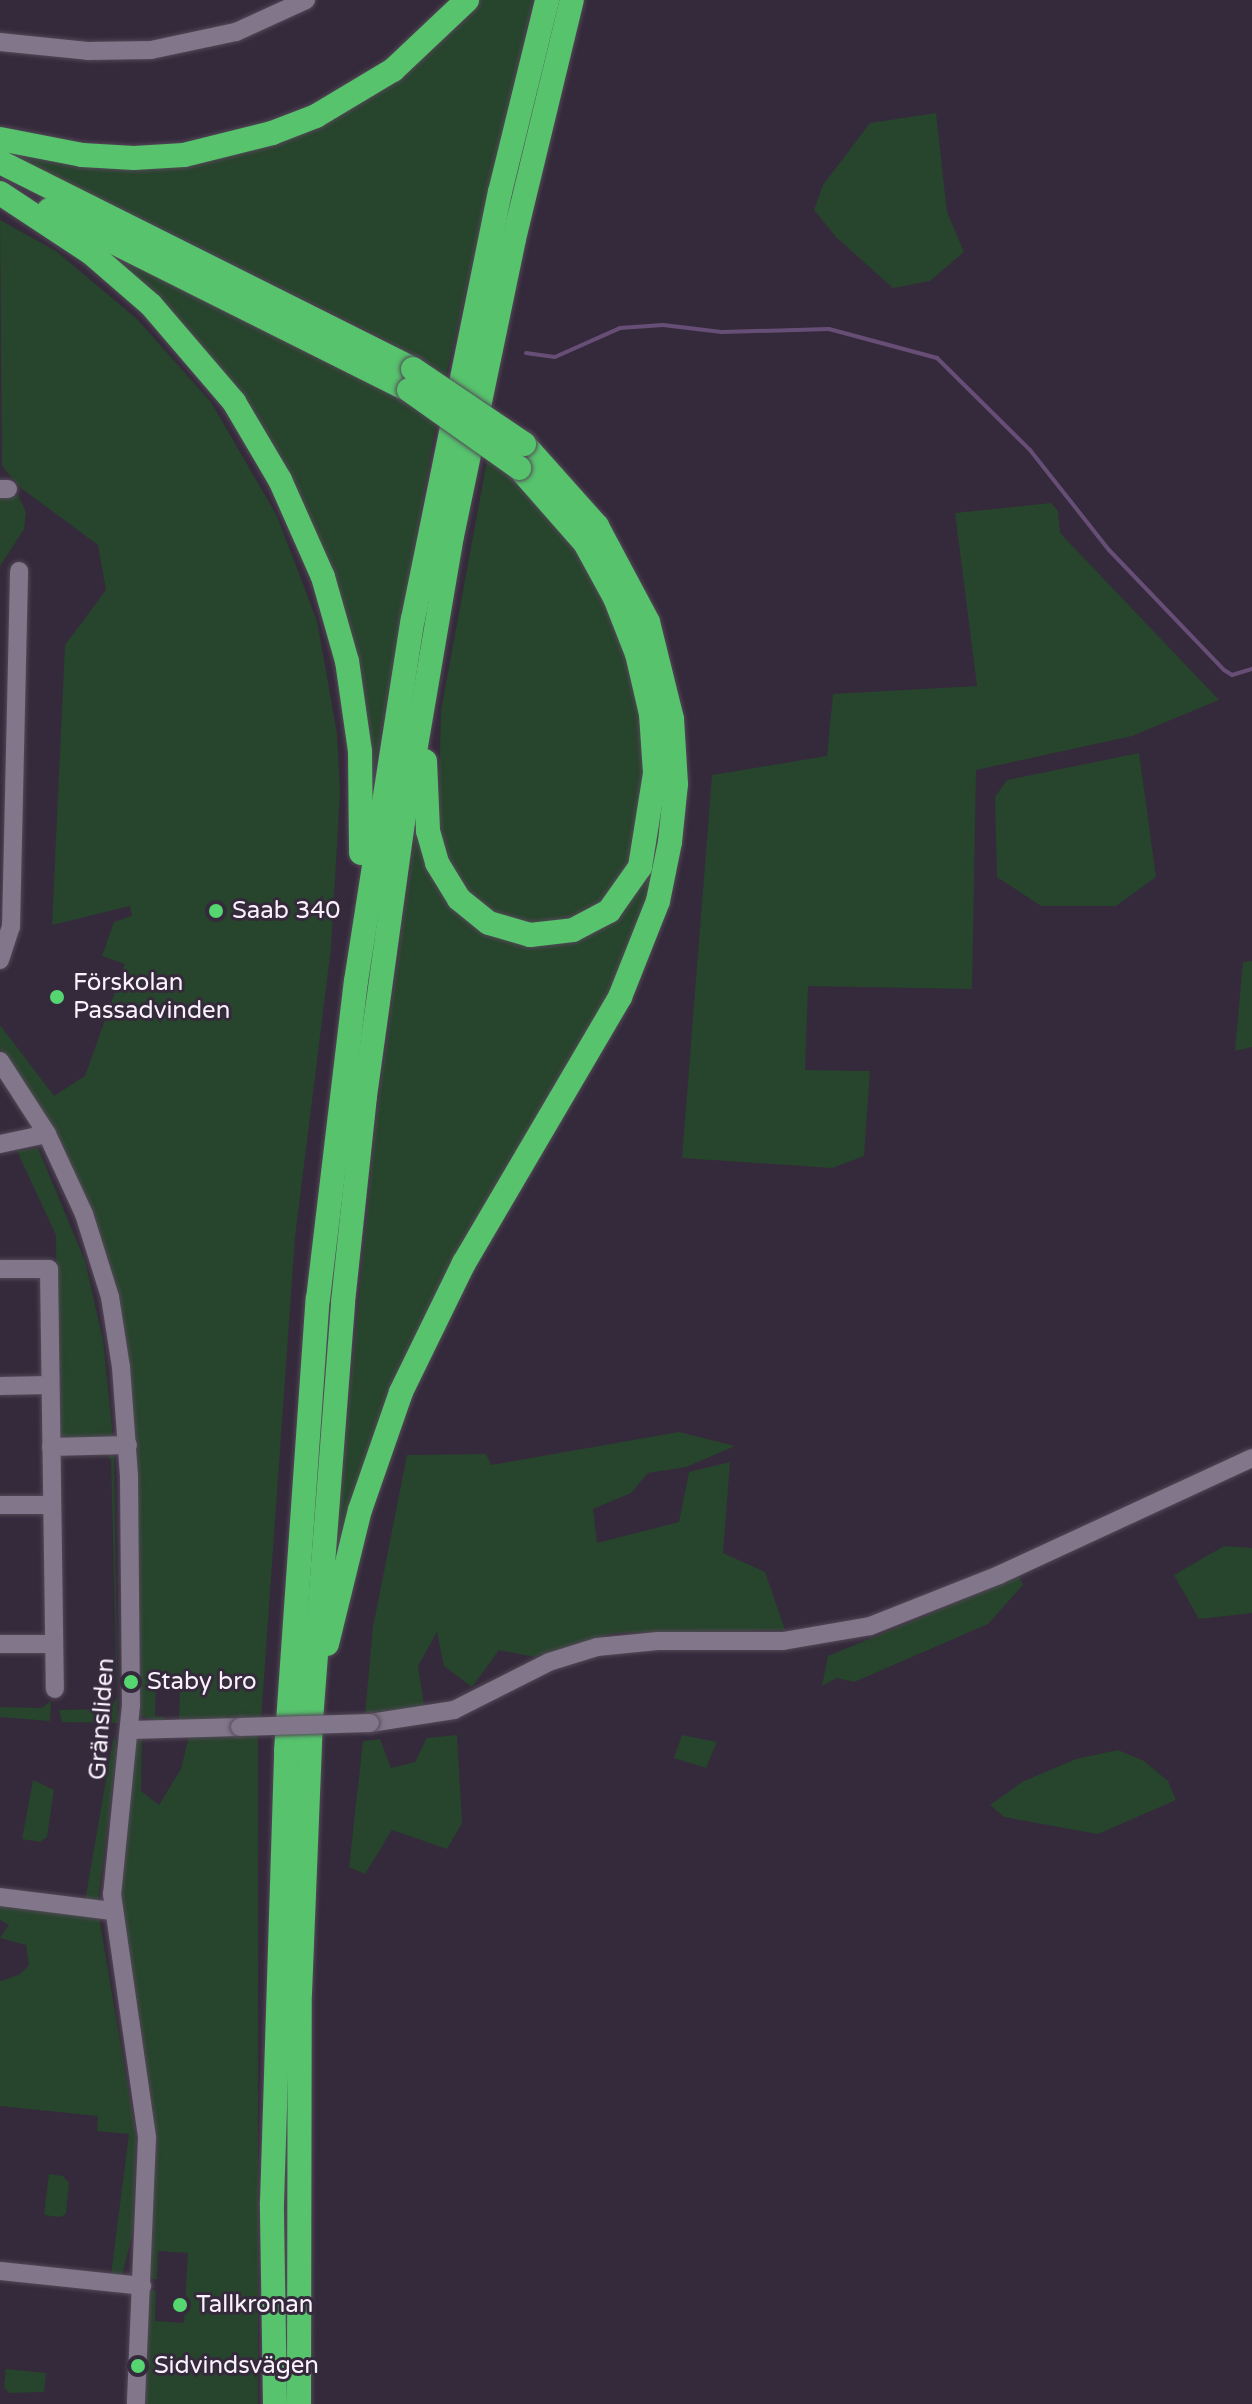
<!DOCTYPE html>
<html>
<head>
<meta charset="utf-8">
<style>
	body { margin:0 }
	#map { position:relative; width:1252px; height:2404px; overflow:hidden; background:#352a3b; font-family:"Varela Round",sans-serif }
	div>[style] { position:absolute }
	.green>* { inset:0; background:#27442c }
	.stream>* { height:4px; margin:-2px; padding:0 2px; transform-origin:2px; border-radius:2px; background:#674e76 }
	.roads { filter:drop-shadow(0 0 2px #524957) drop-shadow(0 0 2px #524957) }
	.minor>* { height:18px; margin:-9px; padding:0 9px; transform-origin:9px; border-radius:9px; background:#82768a }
	.highway>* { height:24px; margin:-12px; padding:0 12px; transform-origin:12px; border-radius:12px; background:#57c36d }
	.bridges { filter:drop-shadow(0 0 2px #524957) drop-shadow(0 0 2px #524957) }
	.minor-bridge>* { height:18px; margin:-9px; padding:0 9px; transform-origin:9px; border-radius:9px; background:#82768a }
	.highway-bridge>* { height:24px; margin:-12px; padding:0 12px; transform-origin:12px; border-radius:12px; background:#57c36d }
	.dots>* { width:22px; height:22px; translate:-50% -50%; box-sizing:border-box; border:4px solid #352a3b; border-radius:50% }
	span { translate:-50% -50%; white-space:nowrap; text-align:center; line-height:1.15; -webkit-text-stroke:6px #352a3b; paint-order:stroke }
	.poi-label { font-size:24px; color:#f9f2fd }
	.left { translate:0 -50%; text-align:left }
	.street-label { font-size:24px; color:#f9f2fd }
</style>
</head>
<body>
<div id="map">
	<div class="green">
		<i style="clip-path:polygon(478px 0,533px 0,446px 376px,385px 340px,13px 155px,14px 150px,129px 167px,389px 86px,434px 49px)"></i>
		<i style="clip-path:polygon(936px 113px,947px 212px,964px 252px,930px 281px,893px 288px,836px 237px,814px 210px,823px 185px,870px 123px)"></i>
		<i style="clip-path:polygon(0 220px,56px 251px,137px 319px,211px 402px,277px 516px,317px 621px,337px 734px,340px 793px,331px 948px,295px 1237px,261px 1720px,179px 1722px,180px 1690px,156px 1689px,155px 1716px,165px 1717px,165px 1723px,136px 1715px,135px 1437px,124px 1334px,12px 1065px,0 1049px,0 1025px,54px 1096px,85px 1076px,125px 964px,102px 956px,114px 922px,132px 916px,130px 906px,52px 925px,65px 645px,106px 590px,98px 545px,21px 488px,2px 466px)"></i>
		<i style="clip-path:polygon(107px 249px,348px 369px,437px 420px,373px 777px,367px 779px,287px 472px,104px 254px)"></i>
		<i style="clip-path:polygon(521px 454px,589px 530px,619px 578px,642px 632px,664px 725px,667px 782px,661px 846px,648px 904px,619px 980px,410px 1350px,361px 1475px,340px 1557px,334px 1557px,377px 1111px,418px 813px,433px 875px,458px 911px,491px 934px,528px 943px,576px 937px,609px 920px,647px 875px,659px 828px,660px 727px,637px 631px,591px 540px,520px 460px)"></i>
		<i style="clip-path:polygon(488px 455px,518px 480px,576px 549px,614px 616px,638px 697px,645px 757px,631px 865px,599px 908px,575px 919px,527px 927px,482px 908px,452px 875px,438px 835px,441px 710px)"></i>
		<i style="clip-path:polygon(0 494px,18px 495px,26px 512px,24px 529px,0 566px)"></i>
		<i style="clip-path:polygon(1051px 503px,1058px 511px,1060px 533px,1219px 700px,1132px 736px,976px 770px,972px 989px,808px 986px,805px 1070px,870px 1071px,864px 1156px,832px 1168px,682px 1158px,712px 775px,827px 756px,833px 694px,977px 686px,955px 513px)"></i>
		<i style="clip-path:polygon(1139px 753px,1156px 877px,1116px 906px,1041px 906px,997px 877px,995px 797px,1007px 780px)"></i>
		<i style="clip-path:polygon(1252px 961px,1252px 1047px,1235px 1051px,1243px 962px)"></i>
		<i style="clip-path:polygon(38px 1148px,85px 1261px,103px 1340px,113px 1437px,64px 1440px,58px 1432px,56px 1235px,17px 1151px)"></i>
		<i style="clip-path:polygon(679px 1432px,735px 1446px,686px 1467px,648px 1473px,631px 1493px,593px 1509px,597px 1543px,679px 1522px,689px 1472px,730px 1462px,723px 1553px,765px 1572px,785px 1630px,614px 1633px,535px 1657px,499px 1650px,472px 1687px,444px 1666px,437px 1632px,418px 1666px,425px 1712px,365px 1714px,373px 1627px,407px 1455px,486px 1454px,491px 1465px)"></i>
		<i style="clip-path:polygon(103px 1451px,114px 1454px,118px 1723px,62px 1722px,59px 1710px,109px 1709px,117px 1698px,111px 1460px)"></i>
		<i style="clip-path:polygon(1224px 1546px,1252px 1548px,1252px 1613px,1199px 1619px,1174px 1575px)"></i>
		<i style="clip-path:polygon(1019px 1577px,1023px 1585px,988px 1624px,854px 1682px,837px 1678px,822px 1686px,828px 1656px)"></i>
		<i style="clip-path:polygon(51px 1701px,50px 1721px,0 1717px,0 1707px,42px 1708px)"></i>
		<i style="clip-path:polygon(258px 1733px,258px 2404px,142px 2404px,148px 2291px,156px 2291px,155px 2321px,184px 2323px,188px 2253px,158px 2251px,157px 2279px,150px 2279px,153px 2111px,120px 1886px,135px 1740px,142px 1740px,141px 1791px,159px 1805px,181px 1769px,189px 1736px)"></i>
		<i style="clip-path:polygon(114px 1734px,117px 1751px,98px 1901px,85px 1901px)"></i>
		<i style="clip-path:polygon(457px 1735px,462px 1823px,447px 1849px,392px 1830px,365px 1874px,349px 1867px,363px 1741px,380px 1739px,391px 1768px,415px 1762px,427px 1738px)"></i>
		<i style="clip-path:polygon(682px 1735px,717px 1742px,706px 1768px,674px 1758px)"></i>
		<i style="clip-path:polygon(1118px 1750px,1144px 1761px,1168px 1781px,1176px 1800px,1098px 1834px,1004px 1817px,990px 1805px,1022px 1782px,1076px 1759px)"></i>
		<i style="clip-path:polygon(33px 1780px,54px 1790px,47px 1837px,40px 1842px,22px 1839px)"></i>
		<i style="clip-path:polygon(0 1903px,99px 1917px,136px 2135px,133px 2231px,122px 2276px,111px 2275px,129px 2134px,97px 2131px,98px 2116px,0 2106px,0 1981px,19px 1975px,29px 1965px,26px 1945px,0 1938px,9px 1925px,0 1920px)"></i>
		<i style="clip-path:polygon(49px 2174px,63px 2176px,69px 2183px,66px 2214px,60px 2217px,44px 2215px)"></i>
		<i style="clip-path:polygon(6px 2369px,46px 2373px,44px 2392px,9px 2393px,4px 2387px)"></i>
	</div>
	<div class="stream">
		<i style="left:526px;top:353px;width:29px;rotate:8deg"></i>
		<i style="left:555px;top:357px;width:71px;rotate:-24deg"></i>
		<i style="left:620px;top:328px;width:43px;rotate:-4deg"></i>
		<i style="left:663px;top:325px;width:59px;rotate:6.8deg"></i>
		<i style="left:722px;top:332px;width:107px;rotate:-1.6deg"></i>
		<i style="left:829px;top:329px;width:112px;rotate:15deg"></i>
		<i style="left:937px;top:358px;width:131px;rotate:44.7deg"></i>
		<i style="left:1030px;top:450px;width:127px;rotate:51.7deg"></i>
		<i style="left:1109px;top:550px;width:166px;rotate:46.2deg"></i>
		<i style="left:1224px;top:670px;width:9px;rotate:32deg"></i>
		<i style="left:1232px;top:675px;width:21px;rotate:-17deg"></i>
	</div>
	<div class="roads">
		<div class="minor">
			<i style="left:0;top:42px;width:88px;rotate:5.8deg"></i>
			<i style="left:88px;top:51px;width:63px;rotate:-0.9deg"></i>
			<i style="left:151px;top:50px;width:87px;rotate:-12deg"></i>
			<i style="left:236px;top:32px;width:77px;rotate:-24.6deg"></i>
			<i style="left:0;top:489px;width:8px"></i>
			<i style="left:0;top:960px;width:35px;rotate:-72deg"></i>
			<i style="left:11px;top:927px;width:356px;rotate:-88.7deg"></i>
			<i style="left:0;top:1061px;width:87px;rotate:57.2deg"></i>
			<i style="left:47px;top:1134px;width:88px;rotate:65.2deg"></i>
			<i style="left:84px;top:1214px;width:87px;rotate:72.6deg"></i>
			<i style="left:110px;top:1297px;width:71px;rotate:81.1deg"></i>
			<i style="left:121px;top:1367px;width:109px;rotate:85.8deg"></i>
			<i style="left:129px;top:1476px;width:229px;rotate:89.5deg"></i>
			<i style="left:131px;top:1705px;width:190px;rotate:95.7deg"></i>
			<i style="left:112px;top:1894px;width:246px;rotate:81.8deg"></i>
			<i style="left:147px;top:2138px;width:266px;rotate:92.4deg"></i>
			<i style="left:0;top:1144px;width:48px;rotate:-12deg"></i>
			<i style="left:0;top:1269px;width:49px"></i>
			<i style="left:49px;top:1269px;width:420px;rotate:89.2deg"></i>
			<i style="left:0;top:1386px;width:50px;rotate:-1.1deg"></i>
			<i style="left:51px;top:1447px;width:77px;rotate:-1.5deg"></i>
			<i style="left:0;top:1505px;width:52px"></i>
			<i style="left:0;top:1644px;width:54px"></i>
			<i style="left:370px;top:1723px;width:85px;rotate:-8.8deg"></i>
			<i style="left:454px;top:1710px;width:106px;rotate:-26.8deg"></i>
			<i style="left:549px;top:1662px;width:50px;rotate:-17.4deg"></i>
			<i style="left:597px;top:1647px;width:61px;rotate:-5.6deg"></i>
			<i style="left:658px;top:1641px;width:125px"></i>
			<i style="left:783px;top:1641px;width:88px;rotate:-9.8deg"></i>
			<i style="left:870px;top:1626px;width:139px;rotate:-21.6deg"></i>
			<i style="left:999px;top:1575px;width:279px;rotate:-24.8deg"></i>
			<i style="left:130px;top:1730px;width:110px;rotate:-1.6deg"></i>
			<i style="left:0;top:1897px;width:114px;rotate:7.1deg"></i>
			<i style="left:0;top:2271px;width:143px;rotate:6deg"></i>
		</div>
		<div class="highway">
			<i style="left:0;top:139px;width:84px;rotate:11deg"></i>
			<i style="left:82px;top:155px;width:52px;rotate:3.3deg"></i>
			<i style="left:134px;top:158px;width:50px;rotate:-3.4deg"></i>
			<i style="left:184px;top:155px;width:91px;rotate:-14deg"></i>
			<i style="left:272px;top:133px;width:47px;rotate:-21.1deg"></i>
			<i style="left:316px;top:116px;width:90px;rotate:-30.9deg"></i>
			<i style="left:393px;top:70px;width:102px;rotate:-43.4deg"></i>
			<i style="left:0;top:162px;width:462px;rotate:26.6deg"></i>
			<i style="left:0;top:193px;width:109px;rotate:33.4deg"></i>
			<i style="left:91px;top:253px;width:79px;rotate:40.9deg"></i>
			<i style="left:151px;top:305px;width:128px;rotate:49.4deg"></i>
			<i style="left:234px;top:402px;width:91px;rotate:59.5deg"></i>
			<i style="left:280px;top:480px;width:106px;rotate:66.1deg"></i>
			<i style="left:323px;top:577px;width:87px;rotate:74.1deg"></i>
			<i style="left:347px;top:661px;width:91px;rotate:81.8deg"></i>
			<i style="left:360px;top:751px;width:102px;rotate:89.4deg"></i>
			<i style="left:49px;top:210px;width:402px;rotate:26.6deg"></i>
			<i style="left:425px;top:761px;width:70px;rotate:87.5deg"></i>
			<i style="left:428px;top:831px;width:33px;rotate:74deg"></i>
			<i style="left:437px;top:863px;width:42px;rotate:58.6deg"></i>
			<i style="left:459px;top:899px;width:38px;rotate:39deg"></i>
			<i style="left:489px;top:923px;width:43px;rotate:16.3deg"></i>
			<i style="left:530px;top:935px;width:43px;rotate:-6.6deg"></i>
			<i style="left:573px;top:930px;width:41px;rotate:-27.8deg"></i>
			<i style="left:609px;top:911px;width:54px;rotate:-54.8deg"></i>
			<i style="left:640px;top:867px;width:95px;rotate:-80.9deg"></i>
			<i style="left:655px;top:773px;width:59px;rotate:-93.9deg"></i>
			<i style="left:651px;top:714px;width:62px;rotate:-103.1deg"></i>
			<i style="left:637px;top:654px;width:60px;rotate:-111.4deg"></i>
			<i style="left:615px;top:598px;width:63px;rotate:-118.6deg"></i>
			<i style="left:585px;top:543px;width:100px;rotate:-131.3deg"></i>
			<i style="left:327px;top:1644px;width:138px;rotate:-76.2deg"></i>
			<i style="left:360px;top:1510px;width:125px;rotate:-70.8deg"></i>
			<i style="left:401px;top:1392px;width:144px;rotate:-64deg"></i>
			<i style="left:464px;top:1263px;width:308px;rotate:-59.6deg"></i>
			<i style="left:620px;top:997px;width:103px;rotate:-68.4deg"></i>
			<i style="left:658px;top:901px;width:60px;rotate:-78.5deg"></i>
			<i style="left:670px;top:842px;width:58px;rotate:-84.1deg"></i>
			<i style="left:676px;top:784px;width:65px;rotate:-93.5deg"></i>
			<i style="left:672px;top:719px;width:100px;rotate:-103.9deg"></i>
			<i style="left:648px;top:622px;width:109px;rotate:-118deg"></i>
			<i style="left:597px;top:526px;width:110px;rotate:-131.7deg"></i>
			<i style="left:275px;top:2404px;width:201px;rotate:-90.9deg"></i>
			<i style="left:272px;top:2203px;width:452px;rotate:-88.2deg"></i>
			<i style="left:286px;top:1751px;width:453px;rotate:-86deg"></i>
			<i style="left:318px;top:1299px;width:320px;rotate:-83.2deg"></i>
			<i style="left:356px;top:981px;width:366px;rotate:-81.1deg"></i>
			<i style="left:413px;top:619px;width:436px;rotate:-78.5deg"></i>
			<i style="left:500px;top:192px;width:198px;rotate:-76.2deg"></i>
			<i style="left:299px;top:2404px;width:411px;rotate:-89.9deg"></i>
			<i style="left:300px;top:1993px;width:273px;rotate:-87.7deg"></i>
			<i style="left:311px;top:1720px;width:419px;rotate:-85.6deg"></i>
			<i style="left:343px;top:1302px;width:207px;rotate:-83.9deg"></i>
			<i style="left:365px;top:1096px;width:277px;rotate:-82.1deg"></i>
			<i style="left:403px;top:822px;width:290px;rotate:-80.3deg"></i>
			<i style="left:452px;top:536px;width:303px;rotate:-78.2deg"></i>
			<i style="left:514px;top:239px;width:246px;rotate:-76.4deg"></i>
		</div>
	</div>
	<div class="bridges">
		<div class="minor-bridge">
			<i style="left:240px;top:1727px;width:130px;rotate:-1.8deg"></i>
		</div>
		<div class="highway-bridge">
			<i style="left:413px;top:369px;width:134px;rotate:34deg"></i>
			<i style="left:409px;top:390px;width:135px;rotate:35.3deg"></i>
		</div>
	</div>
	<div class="dots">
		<i style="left:216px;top:911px;background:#55d671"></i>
		<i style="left:57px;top:997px;background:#55d671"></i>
		<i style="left:131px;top:1682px;background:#55d671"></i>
		<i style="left:180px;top:2305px;background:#55d671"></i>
		<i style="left:138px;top:2366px;background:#55d671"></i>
	</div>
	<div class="poi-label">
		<span class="left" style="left:232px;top:911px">Saab 340</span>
		<span class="left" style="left:73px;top:997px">Förskolan<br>Passadvinden</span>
		<span class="left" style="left:147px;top:1682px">Staby bro</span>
		<span class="left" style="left:196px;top:2305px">Tallkronan</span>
		<span class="left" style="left:154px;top:2366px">Sidvindsvägen</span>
	</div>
	<div class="street-label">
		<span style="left:102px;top:1719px;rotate:-86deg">Gränsliden</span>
	</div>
</div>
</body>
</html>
